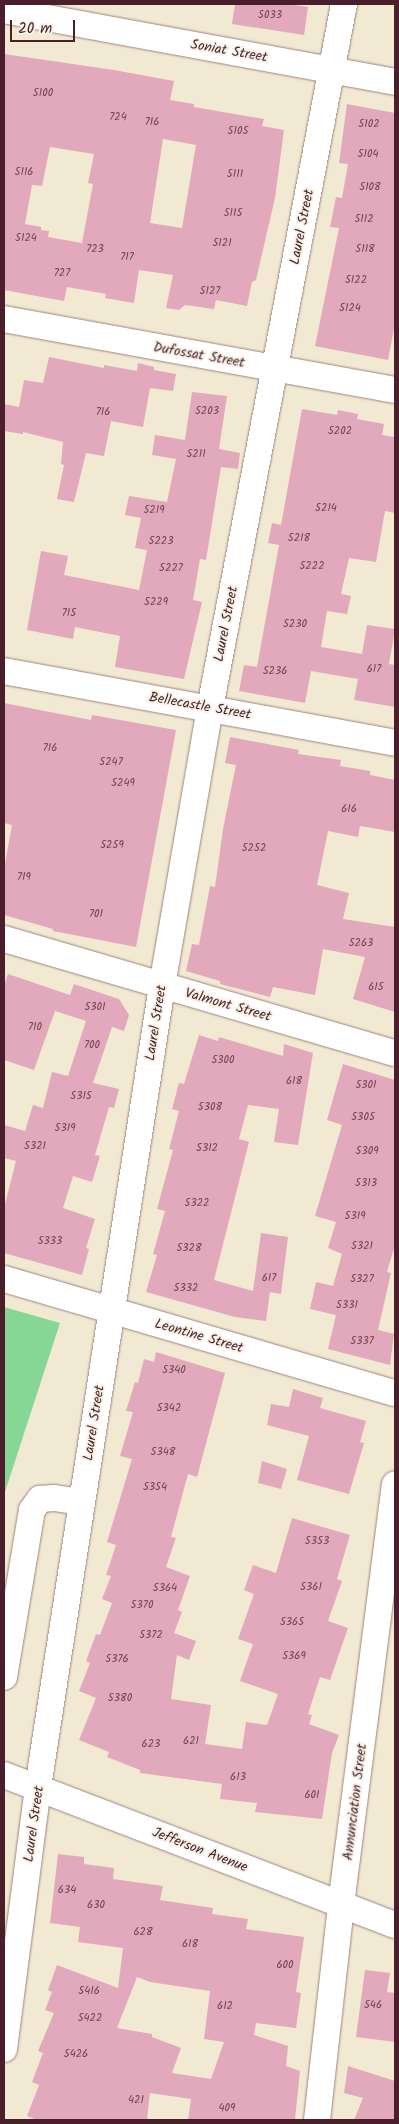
<!DOCTYPE html>
<html>
<head>
<meta charset="utf-8">
<style>
	body { margin:0 }
	#map { position:relative; width:399px; height:2124px; overflow:hidden; background:#f2e9d3; font-family:Kalam,sans-serif }
	div>[style] { position:absolute }
	.green>* { inset:0; background:#86d696 }
	.building>* { inset:0; background:#e2a9bc }
	.roads { filter:drop-shadow(0 0 1px #9e847f) drop-shadow(0 0 1px #9e847f) }
	.minor>* { height:26px; margin:-13px; padding:0 13px; transform-origin:13px; border-radius:13px; background:#fff }
	span { translate:-50% -50%; white-space:nowrap; text-align:center; line-height:1.15; -webkit-text-stroke:4px #f7f3e8; paint-order:stroke }
	.number-label { font-size:11px; color:#70424f }
	.number-label span { -webkit-text-stroke-width:0 }
	.street-label { font-size:14px; color:#4a1f2b }
	.frame { position:absolute; inset:0; border:5px solid #4a1f2b; pointer-events:none }
	.scale { position:absolute; left:10px; top:20px; width:65px; height:22px; box-sizing:border-box; border:2px solid #4a1f2b; border-top:0; padding-left:6px; font-size:15px; line-height:18px; white-space:nowrap; color:#4a1f2b; -webkit-text-stroke:4px #f7f3e8; paint-order:stroke }
</style>
</head>
<body>
<div id="map">
	<div class="green">
		<i style="clip-path:polygon(4px 1307px,60px 1323px,4px 1495px)"></i>
	</div>
	<div class="building">
		<i style="clip-path:polygon(235px 4px,286px 4px,308px 7px,304px 35px,232px 24px)"></i>
		<i style="clip-path:polygon(evenodd,4px 54px,114px 70px,174px 81px,170px 100px,194px 104px,194px 107px,264px 119px,262px 126px,284px 130px,275px 198px,256px 280px,252px 282px,247px 306px,216px 300px,214px 309px,185px 305px,179px 310px,166px 308px,173px 275px,139px 270px,134px 303px,105px 298px,106px 294px,67px 287px,64px 301px,4px 290px,4px 54px,163px 139px,196px 145px,182px 228px,150px 223px,163px 139px,4px 54px,50px 147px,94px 154px,88px 183px,93px 184px,82px 243px,48px 237px,49px 231px,41px 230px,41px 227px,25px 224px,32px 185px,42px 186px,50px 147px)"></i>
		<i style="clip-path:polygon(347px 104px,395px 113px,395px 323px,388px 360px,315px 346px,339px 228px,330px 227px,336px 197px,342px 198px,348px 164px,339px 163px)"></i>
		<i style="clip-path:polygon(49px 357px,104px 368px,104px 365px,137px 371px,138px 363px,154px 367px,154px 370px,176px 374px,173px 391px,150px 388px,143px 427px,111px 421px,104px 456px,86px 453px,74px 502px,57px 499px,64px 465px,61px 464px,63px 442px,23px 432px,23px 434px,4px 431px,4px 404px,19px 407px,24px 380px,43px 383px)"></i>
		<i style="clip-path:polygon(192px 392px,227px 396px,219px 449px,240px 453px,238px 469px,221px 467px,206px 560px,200px 559px,193px 600px,202px 602px,184px 679px,115px 667px,120px 636px,75px 627px,73px 639px,27px 630px,41px 551px,68px 556px,64px 575px,139px 590px,147px 550px,135px 548px,141px 518px,125px 515px,129px 496px,167px 502px,176px 459px,152px 455px,155px 435px,185px 440px)"></i>
		<i style="clip-path:polygon(302px 409px,337px 415px,338px 410px,358px 414px,357px 419px,384px 424px,382px 435px,395px 437px,395px 513px,385px 511px,376px 562px,349px 558px,341px 594px,351px 596px,347px 614px,327px 611px,321px 647px,362px 654px,367px 625px,395px 629px,389px 664px,395px 665px,395px 707px,354px 700px,358px 679px,311px 671px,305px 703px,239px 691px,244px 665px,257px 667px,279px 545px,268px 543px,272px 523px,281px 525px)"></i>
		<i style="clip-path:polygon(4px 703px,91px 720px,92px 715px,176px 730px,136px 947px,53px 931px,53px 929px,4px 915px,4px 869px,12px 825px,4px 823px)"></i>
		<i style="clip-path:polygon(230px 737px,299px 750px,298px 754px,341px 760px,340px 766px,370px 771px,370px 775px,395px 780px,395px 832px,360px 826px,358px 837px,328px 831px,317px 885px,349px 893px,343px 919px,395px 927px,395px 1012px,353px 999px,365px 957px,323px 949px,315px 995px,273px 987px,270px 997px,220px 984px,220px 981px,186px 971px,192px 944px,199px 945px,210px 886px,215px 887px,223px 829px,236px 765px,225px 763px)"></i>
		<i style="clip-path:polygon(8px 974px,70px 995px,74px 984px,119px 999px,129px 1015px,124px 1031px,112px 1027px,93px 1083px,119px 1089px,114px 1108px,109px 1107px,95px 1155px,100px 1156px,92px 1182px,73px 1176px,63px 1208px,95px 1219px,86px 1248px,89px 1249px,82px 1275px,4px 1253px,4px 1208px,16px 1161px,4px 1158px,4px 1125px,25px 1131px,33px 1105px,43px 1108px,52px 1072px,68px 1076px,86px 1021px,55px 1011px,34px 1070px,4px 1060px,4px 986px)"></i>
		<i style="clip-path:polygon(199px 1035px,218px 1041px,219px 1037px,283px 1056px,284px 1044px,313px 1053px,298px 1145px,274px 1142px,279px 1109px,248px 1105px,239px 1139px,249px 1142px,214px 1280px,253px 1291px,261px 1233px,288px 1237px,281px 1294px,270px 1292px,266px 1321px,235px 1317px,146px 1292px,157px 1255px,153px 1254px,165px 1211px,157px 1209px,173px 1150px,169px 1149px,179px 1111px,172px 1109px,179px 1083px,184px 1084px)"></i>
		<i style="clip-path:polygon(343px 1064px,395px 1080px,395px 1245px,387px 1272px,391px 1273px,378px 1330px,394px 1334px,390px 1365px,328px 1349px,336px 1315px,310px 1309px,316px 1282px,333px 1286px,342px 1254px,328px 1248px,336px 1222px,315px 1216px,342px 1125px,327px 1120px)"></i>
		<i style="clip-path:polygon(156px 1352px,225px 1373px,197px 1477px,188px 1474px,171px 1537px,176px 1538px,166px 1567px,190px 1576px,178px 1610px,182px 1612px,174px 1633px,196px 1641px,189px 1660px,177px 1655px,171px 1699px,211px 1705px,205px 1744px,242px 1749px,246px 1722px,267px 1725px,278px 1694px,240px 1681px,253px 1644px,238px 1639px,254px 1594px,244px 1590px,253px 1565px,276px 1573px,292px 1518px,350px 1535px,337px 1579px,342px 1581px,328px 1621px,348px 1628px,330px 1680px,320px 1677px,308px 1714px,312px 1715px,309px 1724px,339px 1735px,332px 1753px,322px 1819px,255px 1812px,257px 1803px,220px 1799px,222px 1784px,140px 1773px,140px 1770px,107px 1757px,109px 1752px,79px 1740px,96px 1698px,79px 1691px,90px 1663px,86px 1661px,96px 1634px,100px 1635px,112px 1603px,102px 1599px,111px 1576px,106px 1575px,116px 1545px,107px 1542px,132px 1459px,120px 1456px,133px 1412px,126px 1411px,135px 1382px,138px 1383px,144px 1359px,154px 1362px)"></i>
		<i style="clip-path:polygon(293px 1389px,323px 1398px,320px 1408px,366px 1421px,360px 1442px,364px 1443px,349px 1494px,297px 1480px,309px 1436px,267px 1425px,271px 1404px,289px 1407px)"></i>
		<i style="clip-path:polygon(262px 1461px,287px 1469px,281px 1489px,258px 1483px)"></i>
		<i style="clip-path:polygon(evenodd,58px 1854px,84px 1857px,84px 1864px,114px 1868px,113px 1879px,163px 1886px,160px 1900px,213px 1908px,212px 1914px,248px 1919px,246px 1929px,304px 1937px,296px 1992px,301px 1993px,296px 2028px,256px 2023px,254px 2035px,288px 2046px,286px 2066px,300px 2071px,295px 2120px,188px 2120px,191px 2099px,150px 2093px,147px 2120px,37px 2120px,27px 2116px,39px 2085px,32px 2082px,43px 2053px,38px 2051px,54px 2013px,45px 2010px,52px 1992px,48px 1990px,57px 1965px,118px 1988px,123px 1948px,78px 1942px,80px 1927px,50px 1923px,58px 1854px,137px 1977px,150px 1982px,210px 1991px,204px 2039px,224px 2042px,211px 2079px,172px 2073px,181px 2048px,152px 2037px,152px 2034px,117px 2028px,137px 1977px)"></i>
		<i style="clip-path:polygon(365px 1970px,390px 1973px,387px 1992px,395px 1993px,395px 2042px,356px 2037px)"></i>
		<i style="clip-path:polygon(348px 2066px,395px 2081px,395px 2120px,354px 2120px,363px 2098px,344px 2093px)"></i>
	</div>
	<div class="roads">
		<div class="minor">
			<i style="left:4px;top:10px;width:398px;rotate:10.4deg"></i>
			<i style="left:4px;top:319px;width:397px;rotate:10.3deg"></i>
			<i style="left:4px;top:671px;width:398px;rotate:10.4deg"></i>
			<i style="left:4px;top:939px;width:407px;rotate:16.3deg"></i>
			<i style="left:4px;top:1279px;width:407px;rotate:16.3deg"></i>
			<i style="left:4px;top:1677px;width:169px;rotate:-80.5deg"></i>
			<i style="left:32px;top:1510px;width:14px;rotate:-54deg"></i>
			<i style="left:40px;top:1499px;width:14px;rotate:-4deg"></i>
			<i style="left:54px;top:1498px;width:28px;rotate:8deg"></i>
			<i style="left:4px;top:1775px;width:419px;rotate:21deg"></i>
			<i style="left:4px;top:2049px;width:264px;rotate:-82.6deg"></i>
			<i style="left:38px;top:1787px;width:811px;rotate:-81.2deg"></i>
			<i style="left:162px;top:986px;width:282px;rotate:-80.2deg"></i>
			<i style="left:210px;top:708px;width:717px;rotate:-79.22deg"></i>
			<i style="left:317px;top:2120px;width:216px;rotate:-83.6deg"></i>
			<i style="left:341px;top:1905px;width:424px;rotate:-82.7deg"></i>
		</div>
	</div>
	<div class="number-label">
		<span style="left:270px;top:15px">5033</span>
		<span style="left:43px;top:93px">5100</span>
		<span style="left:118px;top:117px">724</span>
		<span style="left:152px;top:122px">716</span>
		<span style="left:369px;top:124px">5102</span>
		<span style="left:238px;top:131px">5105</span>
		<span style="left:368px;top:154px">5104</span>
		<span style="left:24px;top:172px">5116</span>
		<span style="left:235px;top:174px">5111</span>
		<span style="left:370px;top:187px">5108</span>
		<span style="left:233px;top:213px">5115</span>
		<span style="left:364px;top:219px">5112</span>
		<span style="left:26px;top:238px">5124</span>
		<span style="left:222px;top:243px">5121</span>
		<span style="left:95px;top:249px">723</span>
		<span style="left:365px;top:249px">5118</span>
		<span style="left:127px;top:257px">717</span>
		<span style="left:62px;top:273px">727</span>
		<span style="left:356px;top:280px">5122</span>
		<span style="left:210px;top:291px">5127</span>
		<span style="left:350px;top:308px">5124</span>
		<span style="left:207px;top:411px">5203</span>
		<span style="left:103px;top:412px">716</span>
		<span style="left:340px;top:431px">5202</span>
		<span style="left:196px;top:454px">5211</span>
		<span style="left:326px;top:508px">5214</span>
		<span style="left:154px;top:510px">5219</span>
		<span style="left:299px;top:538px">5218</span>
		<span style="left:161px;top:541px">5223</span>
		<span style="left:312px;top:566px">5222</span>
		<span style="left:171px;top:568px">5227</span>
		<span style="left:156px;top:602px">5229</span>
		<span style="left:69px;top:613px">715</span>
		<span style="left:295px;top:624px">5230</span>
		<span style="left:374px;top:669px">617</span>
		<span style="left:275px;top:671px">5236</span>
		<span style="left:50px;top:748px">716</span>
		<span style="left:111px;top:762px">5247</span>
		<span style="left:123px;top:783px">5249</span>
		<span style="left:349px;top:809px">616</span>
		<span style="left:112px;top:845px">5259</span>
		<span style="left:254px;top:848px">5252</span>
		<span style="left:24px;top:877px">719</span>
		<span style="left:96px;top:914px">701</span>
		<span style="left:361px;top:943px">5263</span>
		<span style="left:376px;top:987px">615</span>
		<span style="left:95px;top:1007px">5301</span>
		<span style="left:35px;top:1027px">710</span>
		<span style="left:92px;top:1045px">700</span>
		<span style="left:223px;top:1060px">5300</span>
		<span style="left:294px;top:1081px">618</span>
		<span style="left:366px;top:1085px">5301</span>
		<span style="left:81px;top:1096px">5315</span>
		<span style="left:210px;top:1107px">5308</span>
		<span style="left:363px;top:1117px">5305</span>
		<span style="left:65px;top:1128px">5319</span>
		<span style="left:35px;top:1146px">5321</span>
		<span style="left:207px;top:1148px">5312</span>
		<span style="left:367px;top:1151px">5309</span>
		<span style="left:366px;top:1183px">5313</span>
		<span style="left:197px;top:1203px">5322</span>
		<span style="left:355px;top:1216px">5319</span>
		<span style="left:50px;top:1241px">5333</span>
		<span style="left:362px;top:1246px">5321</span>
		<span style="left:189px;top:1248px">5328</span>
		<span style="left:269px;top:1278px">617</span>
		<span style="left:362px;top:1279px">5327</span>
		<span style="left:186px;top:1288px">5332</span>
		<span style="left:347px;top:1305px">5331</span>
		<span style="left:362px;top:1341px">5337</span>
		<span style="left:174px;top:1370px">5340</span>
		<span style="left:169px;top:1408px">5342</span>
		<span style="left:163px;top:1452px">5348</span>
		<span style="left:155px;top:1487px">5354</span>
		<span style="left:317px;top:1541px">5353</span>
		<span style="left:311px;top:1587px">5361</span>
		<span style="left:165px;top:1588px">5364</span>
		<span style="left:142px;top:1605px">5370</span>
		<span style="left:292px;top:1622px">5365</span>
		<span style="left:151px;top:1635px">5372</span>
		<span style="left:294px;top:1656px">5369</span>
		<span style="left:117px;top:1659px">5376</span>
		<span style="left:120px;top:1698px">5380</span>
		<span style="left:191px;top:1741px">621</span>
		<span style="left:151px;top:1744px">623</span>
		<span style="left:238px;top:1777px">613</span>
		<span style="left:312px;top:1795px">601</span>
		<span style="left:67px;top:1890px">634</span>
		<span style="left:96px;top:1905px">630</span>
		<span style="left:143px;top:1932px">628</span>
		<span style="left:190px;top:1944px">618</span>
		<span style="left:285px;top:1965px">600</span>
		<span style="left:89px;top:1991px">5416</span>
		<span style="left:373px;top:2005px">546</span>
		<span style="left:225px;top:2006px">612</span>
		<span style="left:90px;top:2018px">5422</span>
		<span style="left:76px;top:2054px">5426</span>
		<span style="left:136px;top:2100px">421</span>
		<span style="left:227px;top:2108px">409</span>
	</div>
	<div class="street-label">
		<span style="left:229px;top:51px;rotate:10deg">Soniat Street</span>
		<span style="left:302px;top:227px;rotate:-79deg">Laurel Street</span>
		<span style="left:199px;top:355px;rotate:10deg">Dufossat Street</span>
		<span style="left:226px;top:624px;rotate:-79deg">Laurel Street</span>
		<span style="left:200px;top:706px;rotate:10deg">Bellecastle Street</span>
		<span style="left:228px;top:1005px;rotate:16deg">Valmont Street</span>
		<span style="left:156px;top:1023px;rotate:-81deg">Laurel Street</span>
		<span style="left:199px;top:1336px;rotate:16deg">Leontine Street</span>
		<span style="left:94px;top:1423px;rotate:-81deg">Laurel Street</span>
		<span style="left:355px;top:1802px;rotate:-83deg">Annunciation Street</span>
		<span style="left:34px;top:1824px;rotate:-82deg">Laurel Street</span>
		<span style="left:200px;top:1850px;rotate:21deg">Jefferson Avenue</span>
	</div>
	<div class="frame"></div>
	<div class="scale">20 m</div>
</div>
</body>
</html>
